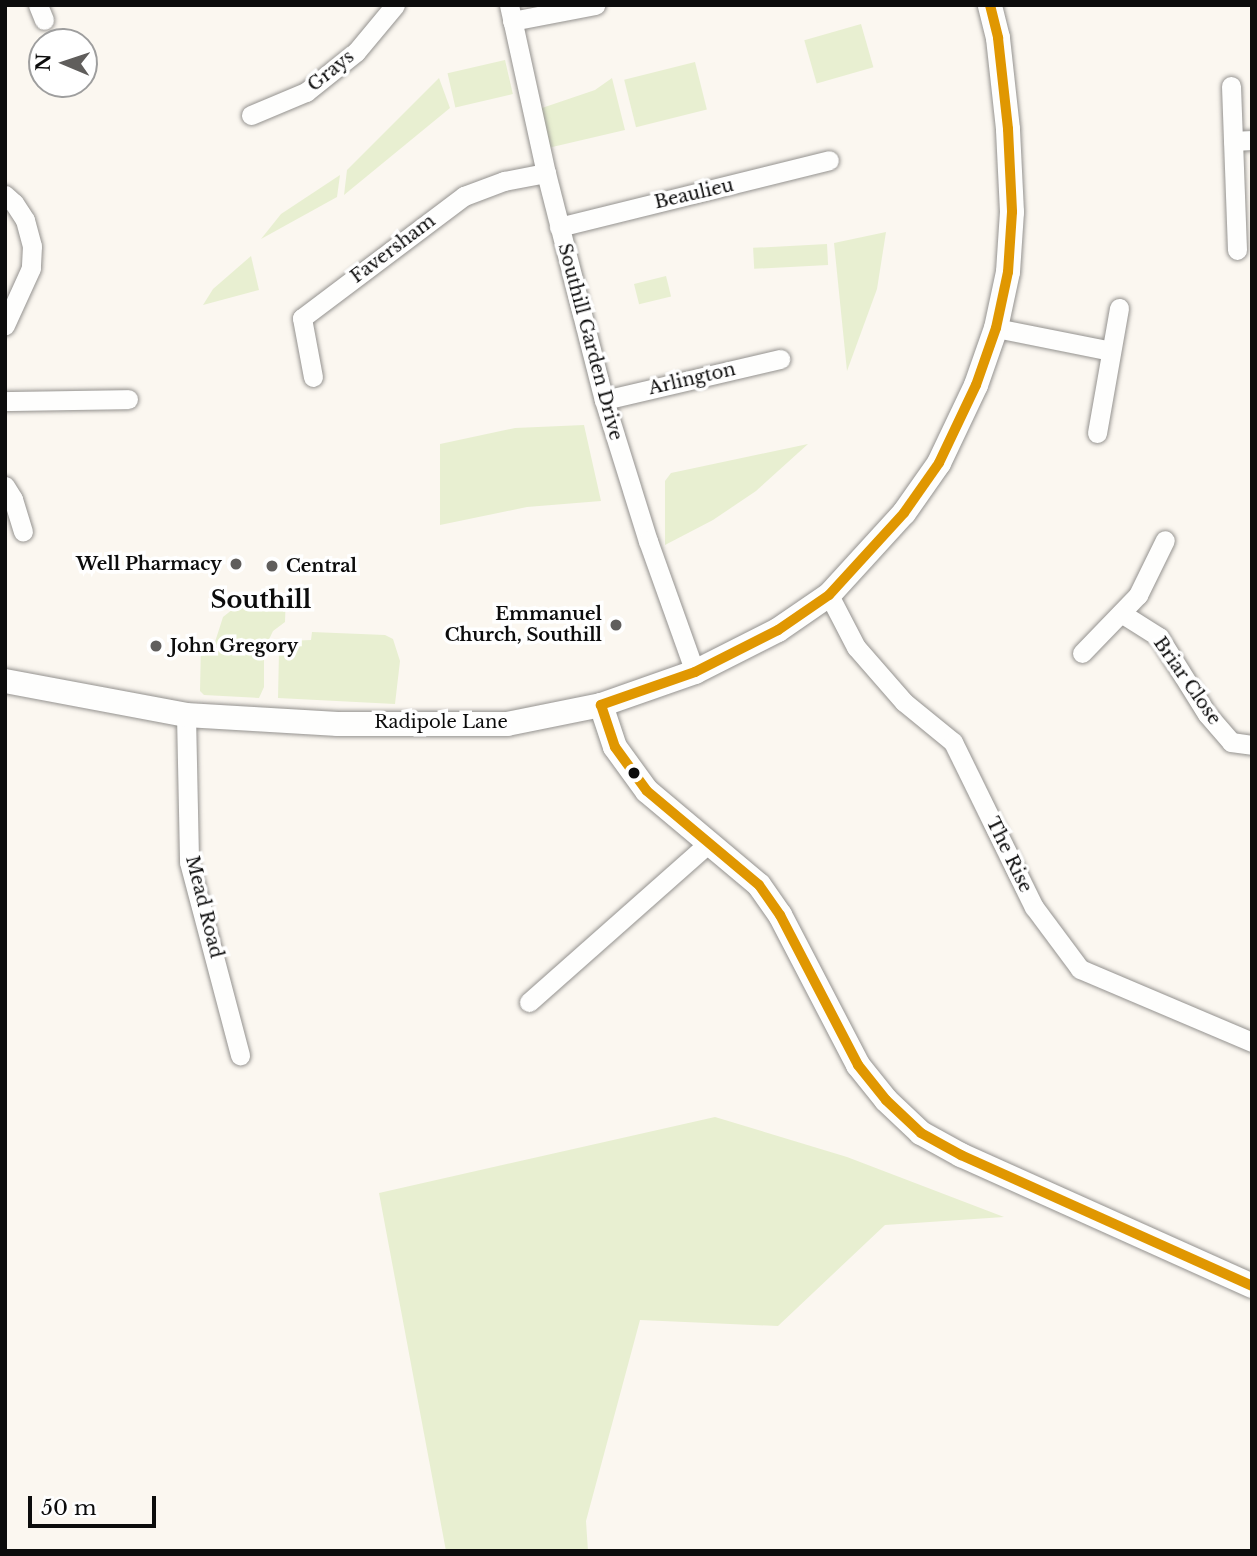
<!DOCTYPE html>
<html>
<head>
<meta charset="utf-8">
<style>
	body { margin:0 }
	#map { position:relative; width:1257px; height:1556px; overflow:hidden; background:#fbf7f0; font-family:"Libre Baskerville",serif }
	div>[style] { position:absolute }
	.green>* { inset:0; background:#e8efd1; transform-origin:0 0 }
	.roads { filter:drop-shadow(0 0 2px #94928f) drop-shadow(0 0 2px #94928f) }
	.minor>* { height:19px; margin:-9.5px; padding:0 9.5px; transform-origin:9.5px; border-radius:9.5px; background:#fefefd }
	.tertiary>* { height:24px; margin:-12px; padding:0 12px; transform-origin:12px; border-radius:12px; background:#fefefd }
	.bus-1>* { height:10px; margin:-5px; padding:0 5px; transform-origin:5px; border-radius:5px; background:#e09701 }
	.dots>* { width:19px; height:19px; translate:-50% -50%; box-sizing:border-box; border:4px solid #fff; border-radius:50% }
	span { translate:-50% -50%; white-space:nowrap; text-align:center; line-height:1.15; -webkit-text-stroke:7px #fff; paint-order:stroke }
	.street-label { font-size:18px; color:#0c0c0c }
	.poi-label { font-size:18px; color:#0c0c0c; font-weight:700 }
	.right { translate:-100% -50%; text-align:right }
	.left { translate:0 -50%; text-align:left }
	.district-label { font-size:24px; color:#0c0c0c; font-weight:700 }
	.frame { position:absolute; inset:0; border:7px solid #0c0c0c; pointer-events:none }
	.north { position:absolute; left:28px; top:28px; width:70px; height:70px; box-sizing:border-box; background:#fff; border:2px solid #9e9e9e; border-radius:50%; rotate:272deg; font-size:19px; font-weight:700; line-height:28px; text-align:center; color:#0c0c0c }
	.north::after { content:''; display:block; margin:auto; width:24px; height:32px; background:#605e5c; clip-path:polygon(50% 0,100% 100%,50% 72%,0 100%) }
	.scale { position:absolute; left:28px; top:1496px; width:128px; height:32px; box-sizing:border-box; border:4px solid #0c0c0c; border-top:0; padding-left:9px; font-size:21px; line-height:24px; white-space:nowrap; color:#0c0c0c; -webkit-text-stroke:5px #fff; paint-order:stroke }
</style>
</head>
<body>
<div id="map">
	<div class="green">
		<i style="left:861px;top:24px;width:45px;height:59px;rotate:74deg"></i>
		<i style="left:505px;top:60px;width:35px;height:59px;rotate:77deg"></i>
		<i style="left:695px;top:62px;width:49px;height:73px;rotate:76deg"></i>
		<i style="clip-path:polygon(439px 78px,450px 108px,344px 195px,347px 170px)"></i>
		<i style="clip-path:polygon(612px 78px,625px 130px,548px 148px,539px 109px,595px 90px)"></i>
		<i style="clip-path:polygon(340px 175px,337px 197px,261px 239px,281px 214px)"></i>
		<i style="clip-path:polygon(886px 232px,877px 289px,847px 371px,834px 243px)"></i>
		<i style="left:827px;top:244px;width:21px;height:74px;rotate:87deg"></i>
		<i style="clip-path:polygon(251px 256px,259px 290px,203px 305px,213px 289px)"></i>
		<i style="left:666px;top:276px;width:21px;height:33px;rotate:76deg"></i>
		<i style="clip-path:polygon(584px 425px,601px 501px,527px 507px,440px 525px,440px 444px,515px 428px)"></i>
		<i style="clip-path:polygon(808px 444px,756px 491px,713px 520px,665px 545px,665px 481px,671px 473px)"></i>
		<i style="clip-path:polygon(258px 592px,286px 593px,285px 622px,273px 631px,264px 650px,264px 687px,259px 698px,204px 695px,200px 691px,201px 643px,215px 642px,223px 617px,233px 609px,257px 604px)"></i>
		<i style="clip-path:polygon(312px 632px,385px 635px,393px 639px,400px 661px,395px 704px,278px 698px,279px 651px,289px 641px,311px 640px)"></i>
		<i style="clip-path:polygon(715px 1117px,847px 1157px,1004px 1217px,885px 1225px,778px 1326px,640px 1320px,586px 1521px,588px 1551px,446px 1551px,379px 1193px)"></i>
	</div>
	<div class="roads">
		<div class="minor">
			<i style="left:38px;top:5px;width:16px;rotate:68deg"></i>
			<i style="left:509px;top:5px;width:172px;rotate:77.6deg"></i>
			<i style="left:546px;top:173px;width:234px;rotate:75.7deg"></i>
			<i style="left:604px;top:400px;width:148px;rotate:72.7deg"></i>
			<i style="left:648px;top:541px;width:139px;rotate:70.3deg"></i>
			<i style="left:512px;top:21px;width:85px;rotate:-10.9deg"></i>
			<i style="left:1231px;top:86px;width:164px;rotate:87.9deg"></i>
			<i style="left:251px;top:115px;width:60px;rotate:-22.7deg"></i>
			<i style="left:306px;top:92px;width:64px;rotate:-38.7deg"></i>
			<i style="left:356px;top:52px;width:61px;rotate:-50.3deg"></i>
			<i style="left:1233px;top:141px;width:19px;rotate:-3deg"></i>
			<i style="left:5px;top:195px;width:12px;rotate:42deg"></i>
			<i style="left:14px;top:203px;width:20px;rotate:57deg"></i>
			<i style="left:25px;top:220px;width:27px;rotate:75deg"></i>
			<i style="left:32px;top:246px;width:22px;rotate:93deg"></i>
			<i style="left:31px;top:268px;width:63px;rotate:114.5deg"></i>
			<i style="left:559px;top:227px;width:278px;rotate:-13.9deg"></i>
			<i style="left:996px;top:328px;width:117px;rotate:11.3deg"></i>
			<i style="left:313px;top:377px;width:60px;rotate:-100.6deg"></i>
			<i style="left:302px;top:318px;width:203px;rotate:-37deg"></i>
			<i style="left:464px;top:196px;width:43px;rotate:-20.6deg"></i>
			<i style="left:504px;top:181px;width:43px;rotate:-10.8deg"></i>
			<i style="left:604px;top:400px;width:181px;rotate:-13.1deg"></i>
			<i style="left:5px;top:401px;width:123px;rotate:-0.9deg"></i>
			<i style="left:1097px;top:433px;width:127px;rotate:-80deg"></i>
			<i style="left:5px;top:486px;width:15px;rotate:58deg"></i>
			<i style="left:13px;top:499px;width:34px;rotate:73deg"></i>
			<i style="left:829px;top:595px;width:59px;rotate:62.6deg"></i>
			<i style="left:856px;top:647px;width:73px;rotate:48.9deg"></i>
			<i style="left:904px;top:702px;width:63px;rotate:39.2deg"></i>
			<i style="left:953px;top:742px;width:184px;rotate:63.9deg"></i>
			<i style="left:1034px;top:907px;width:77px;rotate:53.4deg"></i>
			<i style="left:1080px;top:969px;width:187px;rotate:23deg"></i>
			<i style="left:1121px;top:613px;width:45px;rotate:32.3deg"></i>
			<i style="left:1159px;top:637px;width:91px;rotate:58.1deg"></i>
			<i style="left:1207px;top:714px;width:37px;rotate:49deg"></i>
			<i style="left:1231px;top:742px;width:21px;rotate:8deg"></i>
			<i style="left:1082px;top:653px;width:81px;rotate:-46deg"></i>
			<i style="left:1138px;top:595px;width:61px;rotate:-63.9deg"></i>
			<i style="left:186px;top:715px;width:147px;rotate:88.8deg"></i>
			<i style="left:189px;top:862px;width:200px;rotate:75.2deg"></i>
			<i style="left:529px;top:1002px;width:242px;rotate:-41.5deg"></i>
		</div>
		<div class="tertiary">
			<i style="left:5px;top:681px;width:184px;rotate:10.6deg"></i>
			<i style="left:186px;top:715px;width:152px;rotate:3.4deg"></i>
			<i style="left:338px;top:724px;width:169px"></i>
			<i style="left:507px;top:724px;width:96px;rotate:-11.4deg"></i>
			<i style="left:601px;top:705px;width:100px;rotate:-19.3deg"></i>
			<i style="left:695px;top:672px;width:93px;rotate:-26.8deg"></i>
			<i style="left:778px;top:630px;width:62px;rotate:-34.5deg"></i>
			<i style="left:829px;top:595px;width:111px;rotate:-47.6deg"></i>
			<i style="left:904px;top:513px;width:61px;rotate:-55deg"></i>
			<i style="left:939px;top:463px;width:86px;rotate:-64.6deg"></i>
			<i style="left:976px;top:385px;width:60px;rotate:-70.7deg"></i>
			<i style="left:996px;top:328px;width:57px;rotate:-77.9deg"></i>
			<i style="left:1008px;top:272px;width:60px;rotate:-86.2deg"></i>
			<i style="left:1012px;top:212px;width:83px;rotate:-92.8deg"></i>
			<i style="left:1008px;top:129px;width:92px;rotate:-96.3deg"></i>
			<i style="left:998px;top:38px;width:34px;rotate:-104deg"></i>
			<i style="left:601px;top:705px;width:44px;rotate:71.6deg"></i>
			<i style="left:615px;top:747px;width:54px;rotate:54deg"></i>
			<i style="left:647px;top:791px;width:146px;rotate:40deg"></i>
			<i style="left:759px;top:885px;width:37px;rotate:55deg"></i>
			<i style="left:780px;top:915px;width:169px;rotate:62.5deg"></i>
			<i style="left:858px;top:1065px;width:45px;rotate:51.3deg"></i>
			<i style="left:886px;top:1100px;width:48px;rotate:43.3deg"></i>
			<i style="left:921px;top:1133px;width:46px;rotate:28.8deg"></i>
			<i style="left:961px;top:1155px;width:319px;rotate:24.2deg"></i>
		</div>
	</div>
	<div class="bus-1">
		<i style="left:990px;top:5px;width:34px;rotate:76deg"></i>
		<i style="left:998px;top:38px;width:92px;rotate:83.7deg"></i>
		<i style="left:1008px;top:129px;width:83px;rotate:87.2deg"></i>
		<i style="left:1012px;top:212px;width:60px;rotate:93.8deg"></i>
		<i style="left:1008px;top:272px;width:57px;rotate:102.1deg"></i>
		<i style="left:996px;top:328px;width:60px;rotate:109.3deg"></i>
		<i style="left:976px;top:385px;width:86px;rotate:115.4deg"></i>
		<i style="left:939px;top:463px;width:61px;rotate:125deg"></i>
		<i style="left:904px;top:513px;width:111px;rotate:132.4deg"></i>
		<i style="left:829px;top:595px;width:62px;rotate:145.5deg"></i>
		<i style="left:778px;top:630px;width:93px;rotate:153.2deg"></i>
		<i style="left:695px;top:672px;width:100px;rotate:160.7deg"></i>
		<i style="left:601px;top:705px;width:44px;rotate:71.6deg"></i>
		<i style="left:615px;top:747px;width:54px;rotate:54deg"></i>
		<i style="left:647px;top:791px;width:146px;rotate:40deg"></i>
		<i style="left:759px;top:885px;width:37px;rotate:55deg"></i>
		<i style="left:780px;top:915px;width:169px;rotate:62.5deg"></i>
		<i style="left:858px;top:1065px;width:45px;rotate:51.3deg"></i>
		<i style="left:886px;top:1100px;width:48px;rotate:43.3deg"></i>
		<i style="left:921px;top:1133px;width:46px;rotate:28.8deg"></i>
		<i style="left:961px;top:1155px;width:319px;rotate:24.2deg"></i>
	</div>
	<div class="dots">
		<i style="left:236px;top:564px;background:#605e5c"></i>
		<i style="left:272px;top:566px;background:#605e5c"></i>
		<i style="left:616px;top:625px;background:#605e5c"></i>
		<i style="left:156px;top:646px;background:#605e5c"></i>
		<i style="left:634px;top:773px;background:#0c0c0c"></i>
	</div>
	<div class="street-label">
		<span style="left:331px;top:71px;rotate:-39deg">Grays</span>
		<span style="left:694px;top:194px;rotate:-13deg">Beaulieu</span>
		<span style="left:393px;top:249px;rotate:-37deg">Faversham</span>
		<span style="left:590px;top:342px;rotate:75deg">Southill Garden Drive</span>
		<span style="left:692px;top:379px;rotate:-13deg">Arlington</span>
		<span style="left:1187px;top:681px;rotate:55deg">Briar Close</span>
		<span style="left:441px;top:722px">Radipole Lane</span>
		<span style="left:1009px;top:855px;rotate:64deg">The Rise</span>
		<span style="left:204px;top:907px;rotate:76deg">Mead Road</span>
	</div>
	<div class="poi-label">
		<span class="right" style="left:222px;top:564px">Well Pharmacy</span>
		<span class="left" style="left:286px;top:566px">Central</span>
		<span class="right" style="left:602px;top:625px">Emmanuel<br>Church, Southill</span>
		<span class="left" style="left:170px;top:646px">John Gregory</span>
	</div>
	<div class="district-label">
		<span style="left:261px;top:600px">Southill</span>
	</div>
	<div class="frame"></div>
	<div class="north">N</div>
	<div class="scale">50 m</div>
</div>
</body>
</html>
